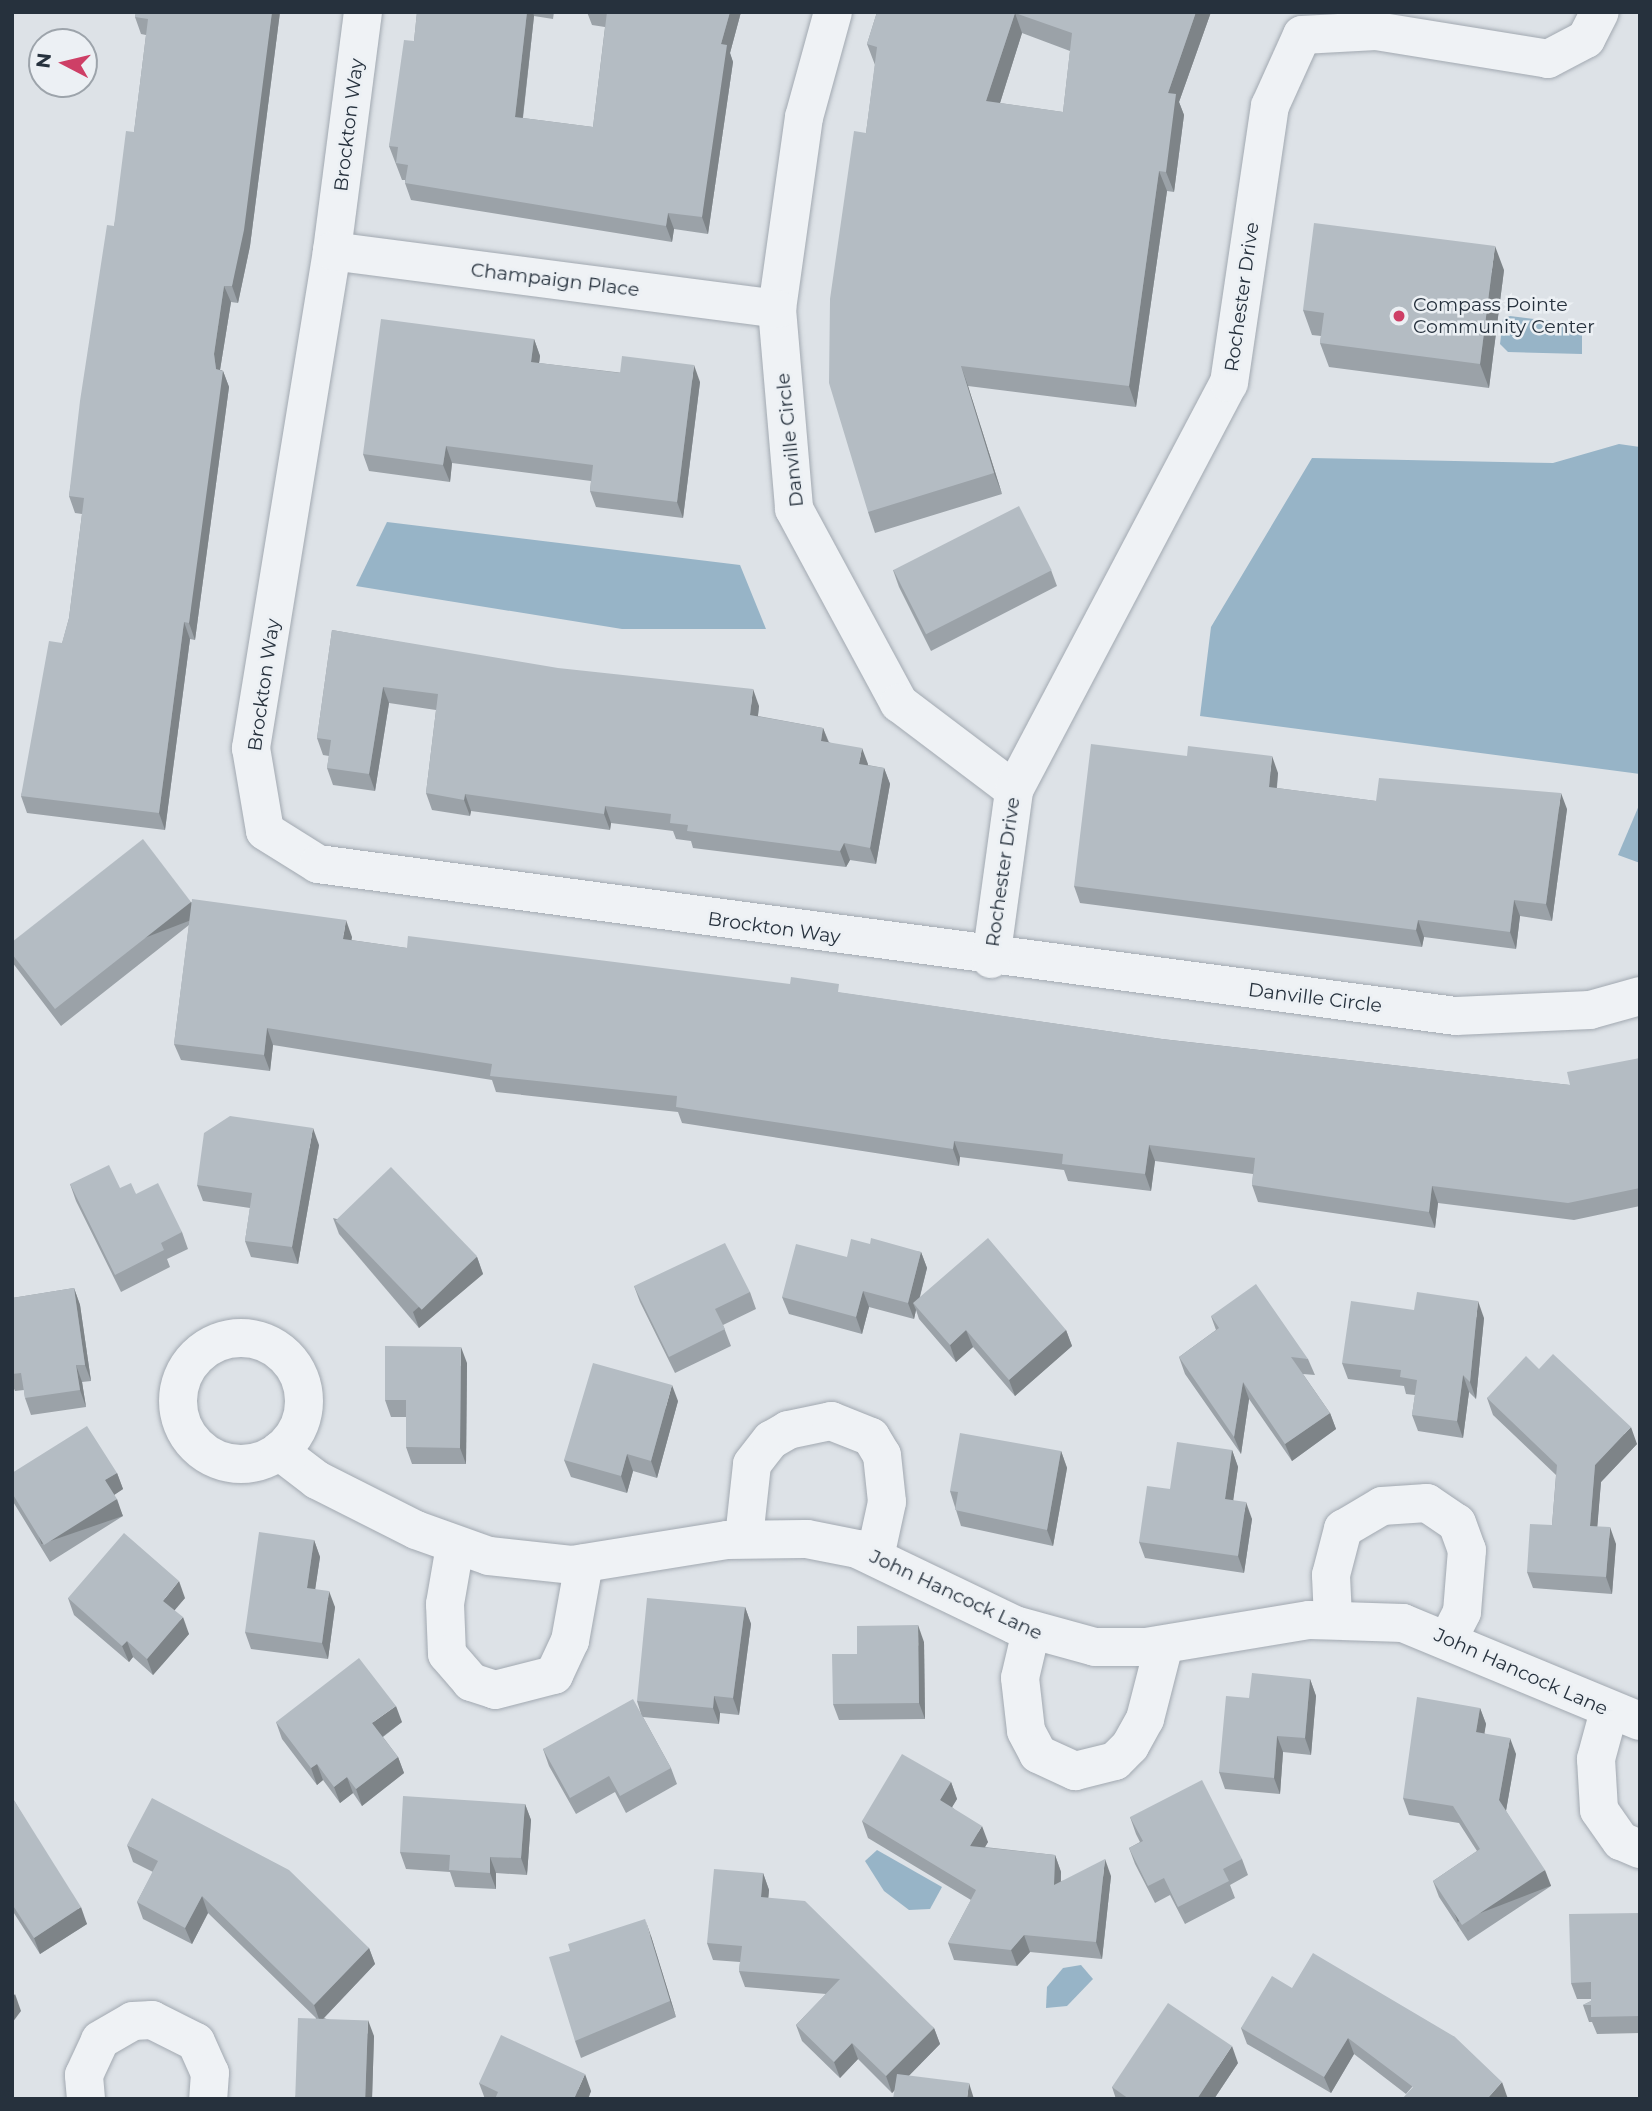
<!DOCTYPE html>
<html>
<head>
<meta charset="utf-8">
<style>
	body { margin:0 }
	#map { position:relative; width:1652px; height:2111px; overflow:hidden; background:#dde2e7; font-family:Montserrat,sans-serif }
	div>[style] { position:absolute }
	.water>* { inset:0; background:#97b4c7 }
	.roads { filter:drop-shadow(0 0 2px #a2a9b1) drop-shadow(0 0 2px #a2a9b1) }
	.minor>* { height:38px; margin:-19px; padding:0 19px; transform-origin:19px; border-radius:19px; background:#eff2f5 }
	.minor>.ring { margin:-19px; padding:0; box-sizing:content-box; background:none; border:38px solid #eff2f5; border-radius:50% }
	.wall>* { inset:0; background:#9ba2a8 }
	.shaded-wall>* { inset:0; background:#7e8488; transform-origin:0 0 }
	.building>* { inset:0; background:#b4bcc3; transform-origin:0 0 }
	.dots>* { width:19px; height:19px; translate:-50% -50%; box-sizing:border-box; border:4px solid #ecf0f4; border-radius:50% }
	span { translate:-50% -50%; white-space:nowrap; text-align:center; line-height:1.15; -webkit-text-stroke:5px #ecf0f4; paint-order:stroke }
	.street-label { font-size:19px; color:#26313d }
	.poi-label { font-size:19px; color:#26313d }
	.left { translate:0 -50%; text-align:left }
	.frame { position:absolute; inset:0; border:14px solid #26313d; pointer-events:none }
	.north { position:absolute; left:28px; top:28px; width:70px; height:70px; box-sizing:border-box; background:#ecf0f4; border:2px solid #9da4ab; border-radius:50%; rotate:277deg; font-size:19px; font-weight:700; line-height:28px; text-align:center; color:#26313d }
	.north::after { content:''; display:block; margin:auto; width:24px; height:32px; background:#ce3f66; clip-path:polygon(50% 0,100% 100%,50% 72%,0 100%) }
</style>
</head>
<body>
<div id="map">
	<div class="water">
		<i style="clip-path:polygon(1510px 316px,1582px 325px,1582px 354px,1508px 352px,1500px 344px,1503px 319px)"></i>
		<i style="clip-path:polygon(1619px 444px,1640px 447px,1640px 774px,1200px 716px,1211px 627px,1312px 458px,1553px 463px)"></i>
		<i style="clip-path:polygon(387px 522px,740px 565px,766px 629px,622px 629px,356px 586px)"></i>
		<i style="clip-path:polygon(1640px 803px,1640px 863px,1618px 855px)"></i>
		<i style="clip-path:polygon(877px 1850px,942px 1887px,930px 1909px,909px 1910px,884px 1891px,865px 1861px)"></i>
		<i style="clip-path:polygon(1081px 1965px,1093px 1979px,1067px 2006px,1046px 2008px,1047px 1987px,1063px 1968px)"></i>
	</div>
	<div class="roads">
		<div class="minor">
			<i style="left:363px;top:12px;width:241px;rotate:97.4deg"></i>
			<i style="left:332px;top:251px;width:504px;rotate:99.26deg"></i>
			<i style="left:251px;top:748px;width:84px;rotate:80.4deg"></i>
			<i style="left:265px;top:831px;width:62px;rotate:31.9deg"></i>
			<i style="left:318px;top:864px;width:1148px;rotate:7.61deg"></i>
			<i style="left:1456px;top:1016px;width:134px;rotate:-2.6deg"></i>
			<i style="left:1590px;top:1010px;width:52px;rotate:-15.6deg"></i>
			<i style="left:833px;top:12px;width:109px;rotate:105.4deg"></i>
			<i style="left:804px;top:117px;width:194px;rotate:98deg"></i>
			<i style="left:777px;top:309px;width:201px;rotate:85.1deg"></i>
			<i style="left:794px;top:509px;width:221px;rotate:61.6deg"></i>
			<i style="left:899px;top:703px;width:144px;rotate:37.1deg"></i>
			<i style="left:332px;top:251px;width:449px;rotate:7.4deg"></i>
			<i style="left:991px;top:959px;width:171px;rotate:-82.2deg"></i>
			<i style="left:1014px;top:790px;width:460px;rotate:-62.2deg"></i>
			<i style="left:1229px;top:383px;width:280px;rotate:-81.6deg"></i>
			<i style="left:1270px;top:106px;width:78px;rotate:-65.7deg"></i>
			<i style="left:1302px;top:35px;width:74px;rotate:-3.1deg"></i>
			<i style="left:1376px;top:31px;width:174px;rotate:9.2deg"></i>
			<i style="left:1548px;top:59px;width:43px;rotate:-27.8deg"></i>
			<i style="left:1586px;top:39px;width:30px;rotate:-63deg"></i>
			<i class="ring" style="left:178px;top:1338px;width:88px;height:88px"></i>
			<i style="left:279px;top:1451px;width:48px;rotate:37.3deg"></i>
			<i style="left:317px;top:1480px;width:111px;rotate:26.8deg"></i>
			<i style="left:416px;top:1530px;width:77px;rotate:19.6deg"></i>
			<i style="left:489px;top:1556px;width:83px;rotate:6.2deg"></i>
			<i style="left:572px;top:1565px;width:157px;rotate:-9.2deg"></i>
			<i style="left:727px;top:1540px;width:80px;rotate:-0.7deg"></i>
			<i style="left:807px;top:1539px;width:51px;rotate:11.3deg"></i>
			<i style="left:857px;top:1549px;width:175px;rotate:25.7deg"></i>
			<i style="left:1015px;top:1625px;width:83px;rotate:15.4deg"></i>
			<i style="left:1095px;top:1647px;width:51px"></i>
			<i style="left:1146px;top:1647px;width:165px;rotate:-9.4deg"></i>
			<i style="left:1309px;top:1620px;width:94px;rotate:1.8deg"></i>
			<i style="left:1403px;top:1623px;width:256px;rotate:22.5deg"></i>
			<i style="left:744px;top:1538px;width:74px;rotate:-83.8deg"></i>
			<i style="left:752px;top:1464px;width:31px;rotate:-52deg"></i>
			<i style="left:771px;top:1440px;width:20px;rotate:-30deg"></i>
			<i style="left:788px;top:1430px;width:44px;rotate:-11.8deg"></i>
			<i style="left:831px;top:1421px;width:43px;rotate:21.8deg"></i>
			<i style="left:871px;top:1437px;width:21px;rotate:59deg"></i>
			<i style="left:882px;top:1455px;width:47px;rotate:83.9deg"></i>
			<i style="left:887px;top:1502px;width:56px;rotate:102.3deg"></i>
			<i style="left:455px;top:1546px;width:59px;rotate:99.8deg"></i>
			<i style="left:445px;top:1604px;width:50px;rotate:87.7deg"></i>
			<i style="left:447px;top:1654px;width:37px;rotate:49deg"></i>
			<i style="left:471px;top:1682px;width:25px;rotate:18deg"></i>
			<i style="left:495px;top:1690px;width:61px;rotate:-14.3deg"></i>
			<i style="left:554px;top:1675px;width:38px;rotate:-65deg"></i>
			<i style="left:570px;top:1641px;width:79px;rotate:-79.8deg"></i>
			<i style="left:1333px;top:1618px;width:43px;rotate:-92.7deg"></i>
			<i style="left:1331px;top:1575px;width:48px;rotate:-75.4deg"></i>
			<i style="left:1343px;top:1529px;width:45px;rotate:-30.5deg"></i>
			<i style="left:1382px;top:1506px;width:45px;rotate:-3.8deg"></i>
			<i style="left:1427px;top:1503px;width:36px;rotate:34deg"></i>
			<i style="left:1457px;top:1523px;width:29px;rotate:70deg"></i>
			<i style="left:1467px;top:1550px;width:62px;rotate:94.6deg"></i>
			<i style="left:1462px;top:1612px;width:29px;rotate:117deg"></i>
			<i style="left:1031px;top:1631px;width:48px;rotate:103.2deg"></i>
			<i style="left:1020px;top:1678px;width:53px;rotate:83.5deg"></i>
			<i style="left:1026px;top:1731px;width:26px;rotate:62deg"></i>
			<i style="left:1038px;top:1754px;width:41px;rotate:24.7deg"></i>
			<i style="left:1075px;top:1771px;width:41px;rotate:-14deg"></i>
			<i style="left:1115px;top:1761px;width:21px;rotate:-45deg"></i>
			<i style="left:1130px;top:1746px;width:31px;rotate:-61deg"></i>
			<i style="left:1145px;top:1719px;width:76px;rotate:-75.6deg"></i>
			<i style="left:1609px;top:1711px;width:50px;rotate:105.2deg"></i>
			<i style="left:1596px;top:1759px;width:51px;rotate:86.6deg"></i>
			<i style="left:1599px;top:1810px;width:38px;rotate:55deg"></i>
			<i style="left:1621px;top:1841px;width:21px;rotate:23deg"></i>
			<i style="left:86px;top:2099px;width:24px;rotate:-95deg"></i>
			<i style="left:84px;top:2075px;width:38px;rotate:-65deg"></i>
			<i style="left:100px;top:2040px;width:38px;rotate:-30deg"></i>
			<i style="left:133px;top:2021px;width:19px;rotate:-3deg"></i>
			<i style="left:152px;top:2020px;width:49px;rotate:26.6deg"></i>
			<i style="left:196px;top:2042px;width:34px;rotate:66deg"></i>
			<i style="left:210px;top:2073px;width:26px;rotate:94deg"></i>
		</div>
	</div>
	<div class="wall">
		<i style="clip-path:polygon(136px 12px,280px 12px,250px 246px,238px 303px,231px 302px,220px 370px,223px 371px,229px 387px,195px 640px,190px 639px,165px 830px,27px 813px,21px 796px,69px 618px,82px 514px,75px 513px,69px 496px,114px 226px,134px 132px,146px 35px,141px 34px,135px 17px)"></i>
		<i style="clip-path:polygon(417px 12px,554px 12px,553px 19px,534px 16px,523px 118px,593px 127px,605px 27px,592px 25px,587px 12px,741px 12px,730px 53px,733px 62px,708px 234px,674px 229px,672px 242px,411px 200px,405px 183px,405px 180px,402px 180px,389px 146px,414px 41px)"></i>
		<i style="clip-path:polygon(evenodd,877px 12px,1211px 12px,1179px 102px,1184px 115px,1174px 192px,1167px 191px,1136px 407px,968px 386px,1002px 494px,875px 533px,868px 512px,866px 133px,875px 65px,867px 44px,877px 12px,1022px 33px,1070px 51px,1063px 112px,1000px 103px,1022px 33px)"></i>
		<i style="clip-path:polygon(1504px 270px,1489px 388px,1329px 367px,1320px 343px,1321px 336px,1312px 335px,1303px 310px)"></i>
		<i style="clip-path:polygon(534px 339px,540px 356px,539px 363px,700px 382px,683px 518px,596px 507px,590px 491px,591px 481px,452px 463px,450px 482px,369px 471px,363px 454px)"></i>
		<i style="clip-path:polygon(893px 570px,1051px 570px,1057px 586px,931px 651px,899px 587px)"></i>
		<i style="clip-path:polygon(332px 630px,759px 706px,758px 716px,823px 728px,829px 742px,868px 765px,884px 768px,890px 784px,876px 864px,850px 860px,846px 867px,693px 848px,691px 841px,676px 839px,673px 831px,611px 823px,610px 830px,471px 811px,470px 816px,432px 810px,426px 793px,436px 710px,389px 703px,375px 791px,333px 785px,327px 768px,329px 756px,323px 755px,317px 738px)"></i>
		<i style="clip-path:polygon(1187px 756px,1278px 773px,1277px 788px,1376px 801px,1567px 809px,1552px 921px,1520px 916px,1516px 949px,1424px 937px,1422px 947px,1080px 903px,1074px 886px)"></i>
		<i style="clip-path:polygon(191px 902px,352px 937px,351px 940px,407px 948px,842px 993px,1162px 1039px,1570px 1085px,1640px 1058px,1640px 1206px,1574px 1220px,1438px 1203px,1435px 1228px,1258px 1202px,1252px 1185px,1253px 1174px,1155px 1161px,1151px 1191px,1068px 1181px,1064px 1170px,960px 1157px,959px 1166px,682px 1123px,678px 1112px,496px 1092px,492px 1080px,273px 1045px,270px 1071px,181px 1060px,174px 1044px,189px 925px,61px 1026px,12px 962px,12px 942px)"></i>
		<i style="clip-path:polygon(319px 1145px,298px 1264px,251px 1257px,245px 1241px,250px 1208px,203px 1201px,197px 1185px)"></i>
		<i style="clip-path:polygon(70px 1184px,120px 1188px,136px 1194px,182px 1232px,188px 1249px,167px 1259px,170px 1267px,121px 1292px,76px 1201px)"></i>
		<i style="clip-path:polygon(333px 1218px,477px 1257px,483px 1274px,419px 1328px,339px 1234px)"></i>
		<i style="clip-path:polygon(870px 1244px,921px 1252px,927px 1268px,920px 1297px,1066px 1330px,1072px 1346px,1015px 1396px,973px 1347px,956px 1362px,919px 1319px,916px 1310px,914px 1319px,869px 1307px,862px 1334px,789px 1314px,782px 1297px,847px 1257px)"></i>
		<i style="clip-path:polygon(634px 1286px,750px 1292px,756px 1309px,723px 1325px,731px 1346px,675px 1373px,640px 1302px)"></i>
		<i style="clip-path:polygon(74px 1288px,80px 1305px,91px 1381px,82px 1382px,86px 1407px,31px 1415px,25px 1398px,24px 1390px,15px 1391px,12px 1384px,12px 1298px)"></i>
		<i style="clip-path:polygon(1414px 1310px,1484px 1318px,1476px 1399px,1469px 1392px,1463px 1438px,1418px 1431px,1412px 1415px,1415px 1395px,1406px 1394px,1404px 1386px,1348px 1379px,1342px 1363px)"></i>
		<i style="clip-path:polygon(1211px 1316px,1308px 1359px,1315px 1375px,1303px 1374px,1330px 1413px,1336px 1429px,1292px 1461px,1249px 1399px,1241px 1454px,1185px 1374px,1179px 1357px,1216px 1330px)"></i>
		<i style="clip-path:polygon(467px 1363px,466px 1464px,412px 1464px,406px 1447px,406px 1417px,391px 1417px,385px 1400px)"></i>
		<i style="clip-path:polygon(1539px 1369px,1637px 1444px,1601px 1482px,1597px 1527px,1616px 1544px,1612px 1594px,1533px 1588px,1527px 1572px,1552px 1525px,1556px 1475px,1493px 1415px,1487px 1398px)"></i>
		<i style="clip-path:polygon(678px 1401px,657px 1478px,633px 1471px,627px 1493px,571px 1477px,564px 1460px)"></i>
		<i style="clip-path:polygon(1232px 1450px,1238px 1467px,1233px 1500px,1252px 1519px,1244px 1573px,1145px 1558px,1139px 1542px,1170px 1489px)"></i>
		<i style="clip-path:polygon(1061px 1451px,1067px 1468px,1053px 1546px,961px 1526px,950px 1491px)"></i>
		<i style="clip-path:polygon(12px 1473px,117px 1473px,123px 1489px,114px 1495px,123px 1516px,50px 1562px,12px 1500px)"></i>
		<i style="clip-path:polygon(314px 1540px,320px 1557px,315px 1589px,335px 1607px,328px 1659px,251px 1649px,245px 1632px)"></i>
		<i style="clip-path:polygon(68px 1598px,185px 1598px,174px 1610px,189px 1634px,153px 1675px,133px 1657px,129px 1662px,74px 1615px)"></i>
		<i style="clip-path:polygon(745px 1607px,751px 1624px,739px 1715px,720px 1713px,719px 1724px,643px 1717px,671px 1768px,677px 1784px,626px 1813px,615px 1792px,576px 1814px,549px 1766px,543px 1749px,641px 1714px,637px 1701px)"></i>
		<i style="clip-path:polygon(924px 1642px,925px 1719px,839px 1720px,833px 1704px)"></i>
		<i style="clip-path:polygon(1310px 1679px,1316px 1696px,1311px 1755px,1283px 1752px,1280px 1794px,1225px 1789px,1219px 1772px,1249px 1698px)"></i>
		<i style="clip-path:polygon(1480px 1708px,1486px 1724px,1484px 1733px,1516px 1754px,1506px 1811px,1551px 1886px,1468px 1941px,1439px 1897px,1433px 1881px,1477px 1851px,1459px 1823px,1409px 1815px,1403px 1798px)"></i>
		<i style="clip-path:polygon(276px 1722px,402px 1722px,383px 1737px,398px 1757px,404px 1773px,362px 1806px,353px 1793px,340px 1803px,323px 1780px,317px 1785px,282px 1739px)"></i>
		<i style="clip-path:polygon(951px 1782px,957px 1799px,952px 1807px,988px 1842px,985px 1847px,1055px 1855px,1061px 1872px,1061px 1881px,1111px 1876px,1102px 1959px,1030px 1952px,1017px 1966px,954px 1960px,948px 1943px,971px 1900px,868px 1838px,862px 1821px)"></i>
		<i style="clip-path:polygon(12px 1797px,87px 1924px,40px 1954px,12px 1910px)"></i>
		<i style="clip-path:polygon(525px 1804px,531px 1820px,527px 1875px,496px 1873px,496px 1889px,455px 1887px,450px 1872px,406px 1869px,400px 1852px)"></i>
		<i style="clip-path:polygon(1130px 1817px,1242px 1859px,1248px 1875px,1230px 1885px,1235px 1898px,1185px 1924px,1170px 1895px,1155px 1903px,1135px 1864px,1129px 1848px,1140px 1842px,1136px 1834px)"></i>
		<i style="clip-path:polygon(127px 1845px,369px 1948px,375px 1964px,324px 2018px,374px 2036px,372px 2099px,295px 2099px,316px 2018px,208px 1913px,192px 1944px,143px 1919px,137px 1902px,153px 1872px,133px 1862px)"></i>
		<i style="clip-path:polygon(763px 1873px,769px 1890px,768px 1898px,934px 2028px,940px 2044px,892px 2093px,858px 2059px,840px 2078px,802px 2041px,796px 2025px,826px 1994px,745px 1987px,739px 1971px,740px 1962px,713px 1960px,707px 1943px)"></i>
		<i style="clip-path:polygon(1640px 1913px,1640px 2033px,1597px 2034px,1592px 2022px,1589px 2022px,1583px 2005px,1591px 2001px,1591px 1999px,1577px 1999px,1571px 1983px)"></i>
		<i style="clip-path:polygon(651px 1936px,676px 2017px,581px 2058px,575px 2041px,570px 1951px)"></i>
		<i style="clip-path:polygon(1292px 1988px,1455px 2037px,1406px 2094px,1354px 2054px,1331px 2093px,1247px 2044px,1241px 2028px)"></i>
		<i style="clip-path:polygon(1238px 2063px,1214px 2099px,1116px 2099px,1112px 2087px)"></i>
		<i style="clip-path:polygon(479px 2083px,591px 2091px,588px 2099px,485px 2099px)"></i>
	</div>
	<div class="shaded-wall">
		<i style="clip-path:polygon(272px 12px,280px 12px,250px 246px,238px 303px,232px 286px)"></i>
		<i style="clip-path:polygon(527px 12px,533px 12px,534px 16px,521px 133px,515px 117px)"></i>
		<i style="clip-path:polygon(730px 12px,741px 12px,730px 53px,733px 62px,708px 234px,702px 217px,721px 44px)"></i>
		<i style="clip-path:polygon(1196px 12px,1211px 12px,1179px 102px,1184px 115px,1174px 192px,1166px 172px,1168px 93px)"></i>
		<i style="clip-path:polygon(1015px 13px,1022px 33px,994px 122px,986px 101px)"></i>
		<i style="clip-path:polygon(1159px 171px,1167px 191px,1136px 407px,1129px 386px)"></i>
		<i style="clip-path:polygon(668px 213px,674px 229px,672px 242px,666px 226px)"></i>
		<i style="clip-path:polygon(1495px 246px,1504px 270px,1489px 388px,1480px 364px)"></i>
		<i style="clip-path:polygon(224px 286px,231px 302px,220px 370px,223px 371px,229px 387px,195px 640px,189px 623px,216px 369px,214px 354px)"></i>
		<i style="clip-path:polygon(534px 339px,540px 356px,537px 379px,531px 362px)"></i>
		<i style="clip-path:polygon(694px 365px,700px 382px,683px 518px,677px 502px)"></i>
		<i style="clip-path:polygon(961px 366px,968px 386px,1002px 494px,994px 473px)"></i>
		<i style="clip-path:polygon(446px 446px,452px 463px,450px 482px,443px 465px)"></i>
		<i style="clip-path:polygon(184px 622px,190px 639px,165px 830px,159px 813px)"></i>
		<i style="clip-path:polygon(383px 687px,389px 703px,375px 791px,369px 774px)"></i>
		<i style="clip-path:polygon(753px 689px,759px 706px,756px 732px,750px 715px)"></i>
		<i style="clip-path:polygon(823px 728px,829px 744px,821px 741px)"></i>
		<i style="clip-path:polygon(862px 748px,868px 764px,865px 780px,859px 764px)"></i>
		<i style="clip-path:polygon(1272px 756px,1278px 773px,1275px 804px,1269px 787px)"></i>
		<i style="clip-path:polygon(884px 768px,890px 784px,876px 864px,870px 848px)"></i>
		<i style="clip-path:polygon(1561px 793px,1567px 809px,1552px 921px,1546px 904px)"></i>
		<i style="clip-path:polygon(465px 794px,471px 811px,470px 816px,464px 800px)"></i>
		<i style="clip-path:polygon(605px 806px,611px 823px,610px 830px,604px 814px)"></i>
		<i style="clip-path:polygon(844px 843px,850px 860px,846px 867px,840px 851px)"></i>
		<i style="clip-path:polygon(1514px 900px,1520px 916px,1516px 949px,1510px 932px)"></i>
		<i style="left:191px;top:902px;width:17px;height:173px;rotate:69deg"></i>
		<i style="clip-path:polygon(346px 920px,352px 937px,349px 956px,343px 939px)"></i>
		<i style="clip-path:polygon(1418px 920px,1424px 937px,1422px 947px,1416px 930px)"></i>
		<i style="clip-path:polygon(267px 1028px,273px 1045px,270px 1071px,264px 1055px)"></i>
		<i style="clip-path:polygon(313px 1128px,319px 1145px,298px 1264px,292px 1247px)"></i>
		<i style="clip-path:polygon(954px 1141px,960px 1157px,959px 1166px,953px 1149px)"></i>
		<i style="clip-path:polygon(1149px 1145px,1155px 1161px,1151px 1191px,1145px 1174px)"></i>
		<i style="clip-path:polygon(1432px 1186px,1438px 1203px,1435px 1228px,1429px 1212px)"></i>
		<i style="clip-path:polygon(921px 1252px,927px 1268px,917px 1307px,913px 1303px,916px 1310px,914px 1319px,908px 1303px)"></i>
		<i style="clip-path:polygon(477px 1257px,483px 1274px,419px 1328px,413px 1312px)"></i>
		<i style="clip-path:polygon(74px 1288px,80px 1305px,91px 1381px,85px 1365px)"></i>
		<i style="clip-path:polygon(863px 1291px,869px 1307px,862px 1334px,856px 1317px)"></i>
		<i style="clip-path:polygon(1478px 1301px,1484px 1318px,1476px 1399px,1470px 1382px)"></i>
		<i style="clip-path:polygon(966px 1330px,973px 1347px,956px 1362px,950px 1345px)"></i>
		<i style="clip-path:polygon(1066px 1330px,1072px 1346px,1015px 1396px,1009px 1380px)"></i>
		<i style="clip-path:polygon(461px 1347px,467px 1363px,466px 1464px,460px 1448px)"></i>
		<i style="clip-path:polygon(76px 1365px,82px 1382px,86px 1407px,80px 1390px)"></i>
		<i style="clip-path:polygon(1463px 1375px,1469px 1392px,1463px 1438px,1457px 1421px)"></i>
		<i style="clip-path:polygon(1243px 1382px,1249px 1399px,1241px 1454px,1234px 1437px)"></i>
		<i style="clip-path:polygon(672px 1385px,678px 1401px,657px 1478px,651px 1461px)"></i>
		<i style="clip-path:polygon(1330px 1413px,1336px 1429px,1292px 1461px,1285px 1444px)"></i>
		<i style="clip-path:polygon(1631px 1427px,1637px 1444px,1601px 1482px,1596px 1543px,1590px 1526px,1595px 1465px)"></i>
		<i style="clip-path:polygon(1232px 1450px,1238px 1467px,1231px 1516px,1225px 1499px)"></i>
		<i style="clip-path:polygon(1061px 1451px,1067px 1468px,1053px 1546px,1047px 1530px)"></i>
		<i style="clip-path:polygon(627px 1454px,633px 1471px,627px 1493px,621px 1476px)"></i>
		<i style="clip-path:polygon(117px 1473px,123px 1489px,111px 1497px,105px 1480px)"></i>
		<i style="left:117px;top:1499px;width:18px;height:86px;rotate:71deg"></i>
		<i style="clip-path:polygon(1246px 1502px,1252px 1519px,1244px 1573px,1238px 1556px)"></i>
		<i style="clip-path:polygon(1610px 1527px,1616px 1544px,1612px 1594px,1606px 1577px)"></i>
		<i style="clip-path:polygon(314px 1540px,320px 1557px,313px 1604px,307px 1588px)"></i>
		<i style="clip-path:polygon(179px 1581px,185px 1598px,169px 1617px,163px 1601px)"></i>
		<i style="clip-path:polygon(329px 1591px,335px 1607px,328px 1659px,322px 1643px)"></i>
		<i style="clip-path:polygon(745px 1607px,751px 1624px,739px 1715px,733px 1698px)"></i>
		<i style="clip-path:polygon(183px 1617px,189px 1634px,153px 1675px,147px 1659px)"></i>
		<i style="clip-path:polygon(918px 1625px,924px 1642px,925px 1719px,919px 1703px)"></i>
		<i style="clip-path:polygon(127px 1641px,133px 1657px,129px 1662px,122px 1646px)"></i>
		<i style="clip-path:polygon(1310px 1679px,1316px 1696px,1311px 1755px,1305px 1738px)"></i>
		<i style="clip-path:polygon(714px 1696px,720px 1713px,719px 1724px,713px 1708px)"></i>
		<i style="clip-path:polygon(396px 1706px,402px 1722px,378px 1740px,372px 1723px)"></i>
		<i style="clip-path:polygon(1480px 1708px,1486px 1724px,1482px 1748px,1476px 1732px)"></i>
		<i style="clip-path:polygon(1277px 1736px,1283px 1752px,1280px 1794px,1274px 1778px)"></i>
		<i style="clip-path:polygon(1510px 1738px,1516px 1754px,1505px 1816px,1499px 1800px)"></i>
		<i style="clip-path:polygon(398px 1757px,404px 1773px,362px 1806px,356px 1789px)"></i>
		<i style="clip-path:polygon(317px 1764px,323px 1780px,317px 1785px,311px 1768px)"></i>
		<i style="clip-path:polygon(347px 1777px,353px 1793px,340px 1803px,334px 1787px)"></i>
		<i style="clip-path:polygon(951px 1782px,957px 1799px,946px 1817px,940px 1800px)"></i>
		<i style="clip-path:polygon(525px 1804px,531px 1820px,527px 1875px,521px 1858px)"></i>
		<i style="clip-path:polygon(982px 1826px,988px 1842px,976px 1862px,970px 1846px)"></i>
		<i style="clip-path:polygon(1055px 1855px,1061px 1872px,1060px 1901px,1054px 1885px)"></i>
		<i style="clip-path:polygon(490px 1857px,496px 1873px,496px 1889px,490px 1873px)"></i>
		<i style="clip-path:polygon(1105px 1859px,1111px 1876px,1102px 1959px,1096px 1942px)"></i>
		<i style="left:1545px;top:1870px;width:17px;height:100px;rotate:69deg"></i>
		<i style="clip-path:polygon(763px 1873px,769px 1890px,767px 1914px,761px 1897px)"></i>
		<i style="clip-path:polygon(202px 1896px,208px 1913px,192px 1944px,185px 1928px)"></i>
		<i style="clip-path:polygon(81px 1907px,87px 1924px,40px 1954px,34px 1938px)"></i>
		<i style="clip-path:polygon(645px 1919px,651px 1936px,676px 2017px,670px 2001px)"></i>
		<i style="clip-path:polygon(1024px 1935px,1030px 1952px,1017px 1966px,1011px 1950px)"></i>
		<i style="clip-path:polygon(369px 1948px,375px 1964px,320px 2022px,314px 2005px)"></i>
		<i style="clip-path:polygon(15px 1994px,21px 2011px,12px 2023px,12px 1998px)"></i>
		<i style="clip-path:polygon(368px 2020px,374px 2036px,372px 2099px,365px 2099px)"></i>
		<i style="clip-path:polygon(934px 2028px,940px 2044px,892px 2093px,886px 2076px)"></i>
		<i style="clip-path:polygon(1348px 2038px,1354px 2054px,1331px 2093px,1324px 2077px)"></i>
		<i style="clip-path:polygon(852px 2043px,858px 2059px,840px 2078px,834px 2062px)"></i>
		<i style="clip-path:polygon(1232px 2046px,1238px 2063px,1214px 2099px,1197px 2099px)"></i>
		<i style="clip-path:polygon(585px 2074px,591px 2091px,588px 2099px,574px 2099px)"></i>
		<i style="clip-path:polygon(1502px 2082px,1508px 2099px,1487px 2099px)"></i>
		<i style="clip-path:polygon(969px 2083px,974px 2099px,967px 2099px)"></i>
	</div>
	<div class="building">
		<i style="clip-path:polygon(136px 12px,272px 12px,244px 230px,232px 286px,224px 286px,214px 354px,216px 369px,223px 371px,189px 623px,184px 622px,159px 813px,21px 796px,49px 641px,62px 643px,69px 618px,84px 498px,69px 496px,80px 401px,107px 225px,114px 226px,126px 131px,134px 132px,148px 19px,135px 17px)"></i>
		<i style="clip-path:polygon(417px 12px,527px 12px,515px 117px,593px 127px,607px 12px,730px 12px,721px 44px,727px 45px,702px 217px,668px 213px,666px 226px,405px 183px,408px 165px,396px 163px,398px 147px,389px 146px,404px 40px,414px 41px)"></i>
		<i style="clip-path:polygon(evenodd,877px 12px,1196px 12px,1168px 93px,1176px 94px,1166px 172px,1159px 171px,1129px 386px,961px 366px,994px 473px,868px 512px,829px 383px,830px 299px,854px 131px,866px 133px,877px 47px,867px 44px,877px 12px,1015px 13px,1072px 33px,1063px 112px,986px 101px,1015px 13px)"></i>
		<i style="clip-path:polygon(1314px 223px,1495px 246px,1480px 364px,1320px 343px,1324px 313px,1303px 310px)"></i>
		<i style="clip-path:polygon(381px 319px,534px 339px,531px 362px,620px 373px,622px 356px,694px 365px,677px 502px,590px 491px,593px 465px,446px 446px,443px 465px,363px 454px)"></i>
		<i style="left:1019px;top:506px;width:72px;height:141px;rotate:63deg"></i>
		<i style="clip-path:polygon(332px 630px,558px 668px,753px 689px,750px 715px,823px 728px,821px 741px,862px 748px,859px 764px,884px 768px,870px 848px,844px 843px,840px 851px,687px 831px,688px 825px,670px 823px,671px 814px,605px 806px,604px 814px,465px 794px,464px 800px,426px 793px,438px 694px,383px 687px,369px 774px,327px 768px,331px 740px,317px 738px)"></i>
		<i style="clip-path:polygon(1091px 744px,1187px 756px,1188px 746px,1272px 756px,1269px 787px,1376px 801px,1379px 778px,1561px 793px,1546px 904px,1514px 900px,1510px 932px,1418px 920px,1416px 930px,1074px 886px)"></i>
		<i style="clip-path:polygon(143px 839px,191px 902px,55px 1009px,12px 954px,12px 942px)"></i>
		<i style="clip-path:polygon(192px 899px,346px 920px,343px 939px,407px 948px,408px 936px,790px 984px,791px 977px,839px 984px,838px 992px,1162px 1039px,1570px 1085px,1567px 1072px,1640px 1058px,1640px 1188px,1568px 1203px,1432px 1186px,1429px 1212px,1252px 1185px,1255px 1158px,1149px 1145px,1145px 1174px,1062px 1164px,1063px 1154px,954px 1141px,953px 1149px,676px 1107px,677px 1096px,490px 1076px,492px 1064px,267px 1028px,264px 1055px,174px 1044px)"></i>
		<i style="clip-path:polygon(230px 1116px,313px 1128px,292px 1247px,245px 1241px,252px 1193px,197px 1185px,204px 1133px)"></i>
		<i style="clip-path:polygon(109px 1165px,120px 1188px,131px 1183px,136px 1194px,158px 1183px,182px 1232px,161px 1243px,164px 1250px,115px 1275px,70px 1184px)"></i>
		<i style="left:391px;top:1167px;width:124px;height:77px;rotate:46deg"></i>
		<i style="clip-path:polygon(871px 1238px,921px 1252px,908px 1303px,863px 1291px,856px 1317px,782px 1297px,796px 1244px,847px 1257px,851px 1239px,870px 1244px)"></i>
		<i style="clip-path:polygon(988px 1238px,1066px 1330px,1009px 1380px,966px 1330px,950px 1345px,913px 1303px)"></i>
		<i style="clip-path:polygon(725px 1243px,750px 1292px,715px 1309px,725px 1329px,669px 1357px,634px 1286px)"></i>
		<i style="clip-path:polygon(1256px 1284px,1308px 1359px,1291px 1357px,1330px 1413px,1285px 1444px,1243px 1382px,1234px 1437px,1179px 1357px,1219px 1328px,1211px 1316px)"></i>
		<i style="clip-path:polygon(74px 1288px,85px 1365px,76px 1365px,80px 1390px,25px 1398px,21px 1373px,12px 1374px,12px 1298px)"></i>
		<i style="clip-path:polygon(1417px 1292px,1478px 1301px,1470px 1382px,1463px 1375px,1457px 1421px,1412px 1415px,1417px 1380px,1400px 1377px,1401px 1370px,1342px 1363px,1351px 1301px,1414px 1310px)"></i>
		<i style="clip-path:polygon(385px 1346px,461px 1347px,460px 1448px,406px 1447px,406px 1400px,385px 1400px)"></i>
		<i style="clip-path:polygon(1553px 1354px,1631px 1427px,1595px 1465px,1590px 1526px,1610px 1527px,1606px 1577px,1527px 1572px,1530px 1524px,1552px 1525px,1557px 1465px,1487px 1398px,1526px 1356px,1539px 1369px)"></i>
		<i style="clip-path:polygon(593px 1363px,672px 1385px,651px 1461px,627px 1454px,621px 1476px,564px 1460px)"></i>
		<i style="clip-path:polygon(87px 1426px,117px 1473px,105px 1480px,117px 1499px,44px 1545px,12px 1493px,12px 1473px)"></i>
		<i style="clip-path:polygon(960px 1433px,1061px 1451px,1047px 1530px,955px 1510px,958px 1492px,950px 1491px)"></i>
		<i style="clip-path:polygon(1177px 1442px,1232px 1450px,1225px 1499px,1246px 1502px,1238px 1556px,1139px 1542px,1147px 1486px,1170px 1489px)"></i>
		<i style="clip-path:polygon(259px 1532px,314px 1540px,307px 1588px,329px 1591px,322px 1643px,245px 1632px)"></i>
		<i style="clip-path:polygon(124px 1533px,179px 1581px,163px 1601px,183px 1617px,147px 1659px,127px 1641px,122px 1646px,68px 1598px)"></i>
		<i style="clip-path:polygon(647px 1598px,745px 1607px,733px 1698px,714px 1696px,713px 1708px,637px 1701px)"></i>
		<i style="clip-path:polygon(918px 1625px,919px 1703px,833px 1704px,832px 1654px,857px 1654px,857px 1626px)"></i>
		<i style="clip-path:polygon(359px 1658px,396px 1706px,372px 1723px,398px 1757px,356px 1789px,347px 1777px,334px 1787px,317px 1764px,311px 1768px,276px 1722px)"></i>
		<i style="clip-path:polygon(1252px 1673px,1310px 1679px,1305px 1738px,1277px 1736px,1274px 1778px,1219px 1772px,1226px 1696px,1249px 1698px)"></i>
		<i style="clip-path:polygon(1417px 1697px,1480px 1708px,1476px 1732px,1510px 1738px,1499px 1800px,1545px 1870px,1462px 1925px,1433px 1881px,1480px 1849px,1453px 1806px,1403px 1798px)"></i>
		<i style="clip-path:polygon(633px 1699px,671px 1768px,620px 1796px,609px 1776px,570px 1798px,543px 1749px)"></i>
		<i style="clip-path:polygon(902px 1754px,951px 1782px,940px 1800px,982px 1826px,970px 1846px,1055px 1855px,1054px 1885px,1105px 1859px,1096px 1942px,1024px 1935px,1011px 1950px,948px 1943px,976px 1890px,862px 1821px)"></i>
		<i style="clip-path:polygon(1202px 1780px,1242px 1859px,1223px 1869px,1229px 1881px,1178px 1907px,1164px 1878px,1148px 1886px,1129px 1848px,1143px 1841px,1130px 1817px)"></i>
		<i style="clip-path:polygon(403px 1796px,525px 1804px,521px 1858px,490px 1857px,490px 1873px,449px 1870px,450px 1855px,400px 1852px)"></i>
		<i style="clip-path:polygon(12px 1797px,81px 1907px,34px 1938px,12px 1904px)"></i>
		<i style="clip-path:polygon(152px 1798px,289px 1870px,369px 1948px,314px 2005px,202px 1896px,185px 1928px,137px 1902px,158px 1861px,127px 1845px)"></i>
		<i style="clip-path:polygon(714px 1869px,763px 1873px,761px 1897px,805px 1901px,934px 2028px,886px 2076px,852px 2043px,834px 2062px,796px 2025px,840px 1979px,739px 1971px,742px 1946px,707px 1943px)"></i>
		<i style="clip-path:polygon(1640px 1913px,1640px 2016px,1591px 2017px,1591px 2005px,1583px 2005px,1591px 2001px,1591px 1982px,1571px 1983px,1569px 1914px)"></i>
		<i style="clip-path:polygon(645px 1919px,670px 2001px,575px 2041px,549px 1957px,570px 1951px,568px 1944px)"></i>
		<i style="clip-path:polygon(1313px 1953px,1455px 2037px,1502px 2082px,1487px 2099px,1402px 2099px,1413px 2087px,1348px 2038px,1324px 2077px,1241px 2028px,1272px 1976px,1292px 1988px)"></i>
		<i style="clip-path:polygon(1168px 2003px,1232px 2046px,1197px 2099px,1129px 2099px,1112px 2087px)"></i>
		<i style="left:298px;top:2018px;width:70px;height:81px;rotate:2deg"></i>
		<i style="clip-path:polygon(501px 2035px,585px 2074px,574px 2099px,495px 2099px,498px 2092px,479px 2083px)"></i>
		<i style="clip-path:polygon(897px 2074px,969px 2083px,967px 2099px,893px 2099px)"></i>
	</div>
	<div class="dots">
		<i style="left:1399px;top:316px;background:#ce3f66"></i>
	</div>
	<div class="street-label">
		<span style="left:349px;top:125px;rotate:-83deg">Brockton Way</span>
		<span style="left:555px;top:280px;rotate:7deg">Champaign Place</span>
		<span style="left:1242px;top:297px;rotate:-82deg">Rochester Drive</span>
		<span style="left:790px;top:440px;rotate:-96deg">Danville Circle</span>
		<span style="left:264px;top:685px;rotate:-82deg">Brockton Way</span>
		<span style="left:1003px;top:872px;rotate:-82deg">Rochester Drive</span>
		<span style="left:774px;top:928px;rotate:8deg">Brockton Way</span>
		<span style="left:1315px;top:998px;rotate:7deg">Danville Circle</span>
		<span style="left:956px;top:1595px;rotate:25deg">John Hancock Lane</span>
		<span style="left:1521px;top:1672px;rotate:24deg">John Hancock Lane</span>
	</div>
	<div class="poi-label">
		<span class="left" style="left:1413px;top:316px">Compass Pointe<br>Community Center</span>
	</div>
	<div class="frame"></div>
	<div class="north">N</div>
</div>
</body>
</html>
